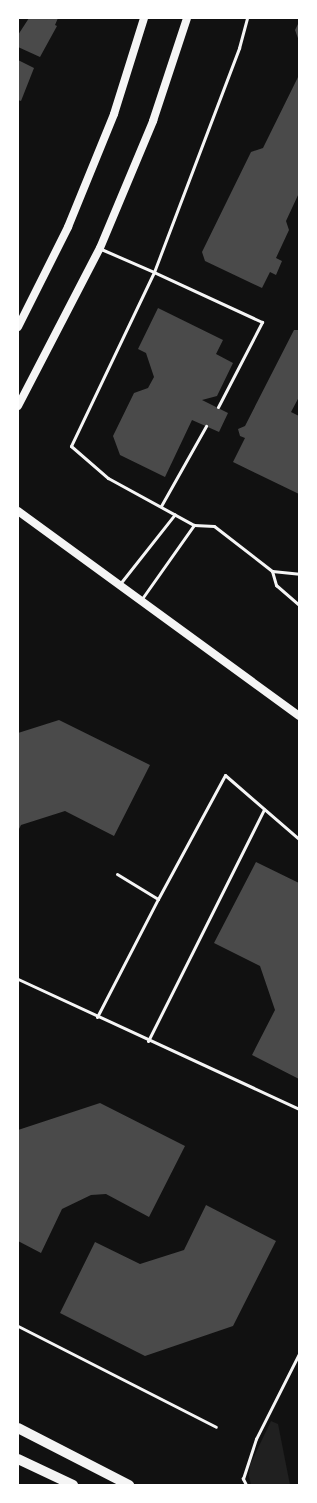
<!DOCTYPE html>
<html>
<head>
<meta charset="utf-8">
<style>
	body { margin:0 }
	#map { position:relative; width:317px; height:1503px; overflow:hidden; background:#111; font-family:"Titillium Web",sans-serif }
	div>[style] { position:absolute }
	.green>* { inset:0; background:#202020 }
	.building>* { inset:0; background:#4a4a4a }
	.path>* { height:2.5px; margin:-1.25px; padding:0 1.25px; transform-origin:1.25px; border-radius:1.25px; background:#f5f5f5 }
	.service>* { height:3px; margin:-1.5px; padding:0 1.5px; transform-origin:1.5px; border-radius:1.5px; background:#f5f5f5 }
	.secondary>* { height:8px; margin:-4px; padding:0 4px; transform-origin:4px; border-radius:4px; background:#f5f5f5 }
	.primary>* { height:10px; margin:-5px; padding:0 5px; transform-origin:5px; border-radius:5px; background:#f5f5f5 }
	span { translate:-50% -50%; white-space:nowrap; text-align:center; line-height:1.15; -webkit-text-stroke:3px #fff; paint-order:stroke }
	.frame { position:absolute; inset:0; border:19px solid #fff; pointer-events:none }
</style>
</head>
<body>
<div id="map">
	<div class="green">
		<i style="clip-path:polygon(271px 1421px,278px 1424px,290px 1485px,251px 1485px,249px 1476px,250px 1465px)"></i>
	</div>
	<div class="building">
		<i style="clip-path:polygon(29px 18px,58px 18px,55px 25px,57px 26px,40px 57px,18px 47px,18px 35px)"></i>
		<i style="clip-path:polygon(299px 22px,299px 41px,295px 30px)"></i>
		<i style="clip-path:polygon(18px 60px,34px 68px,21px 101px,18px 100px)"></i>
		<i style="clip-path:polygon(299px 75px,299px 193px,286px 221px,289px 230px,276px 258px,282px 261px,276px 275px,270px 272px,262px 288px,205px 261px,202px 252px,251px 152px,263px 148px)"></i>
		<i style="clip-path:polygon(158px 308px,223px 340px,216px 354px,233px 363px,217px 396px,202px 400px,228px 413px,219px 432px,192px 420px,165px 477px,120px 455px,113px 436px,134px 393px,148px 388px,154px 377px,146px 353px,138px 349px)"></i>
		<i style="clip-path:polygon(294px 330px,299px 330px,299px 397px,291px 412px,299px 416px,299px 494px,233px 462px,245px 438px,240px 436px,238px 429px,245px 426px)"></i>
		<i style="clip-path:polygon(59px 720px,150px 765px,114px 836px,65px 811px,21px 825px,18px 831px,18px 733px)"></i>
		<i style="clip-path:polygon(256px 862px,299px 883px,299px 1079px,252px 1055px,275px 1010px,260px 966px,214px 943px)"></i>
		<i style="clip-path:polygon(100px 1103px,185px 1146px,149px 1217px,106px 1194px,91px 1195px,62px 1209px,41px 1253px,18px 1241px,18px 1130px)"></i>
		<i style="clip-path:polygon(206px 1205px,276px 1241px,233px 1326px,145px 1356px,60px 1313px,95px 1242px,140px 1264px,184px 1250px)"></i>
	</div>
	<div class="path">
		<i style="left:246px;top:1485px;width:7px;rotate:-117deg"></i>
		<i style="left:243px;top:1479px;width:42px;rotate:-72deg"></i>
		<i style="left:256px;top:1439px;width:95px;rotate:-63.2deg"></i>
	</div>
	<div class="service">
		<i style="left:101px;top:249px;width:58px;rotate:23.5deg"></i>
		<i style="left:154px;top:272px;width:240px;rotate:-69.2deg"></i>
		<i style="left:239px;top:48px;width:31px;rotate:-75deg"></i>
		<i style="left:218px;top:407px;width:96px;rotate:-62.6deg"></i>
		<i style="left:262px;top:322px;width:119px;rotate:-155.2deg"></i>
		<i style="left:154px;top:272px;width:193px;rotate:115.5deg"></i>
		<i style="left:71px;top:446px;width:49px;rotate:40.9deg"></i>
		<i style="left:108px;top:478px;width:98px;rotate:28.7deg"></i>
		<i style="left:194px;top:525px;width:20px;rotate:3deg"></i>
		<i style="left:214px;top:526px;width:73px;rotate:37.8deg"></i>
		<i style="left:272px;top:571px;width:27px;rotate:6deg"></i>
		<i style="left:161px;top:506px;width:92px;rotate:-60.6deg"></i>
		<i style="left:272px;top:571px;width:15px;rotate:74deg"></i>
		<i style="left:276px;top:585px;width:30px;rotate:41deg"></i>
		<i style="left:119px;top:585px;width:90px;rotate:-51.7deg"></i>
		<i style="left:141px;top:600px;width:92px;rotate:-54.8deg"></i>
		<i style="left:117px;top:874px;width:48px;rotate:31.4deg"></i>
		<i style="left:158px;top:899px;width:141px;rotate:-61.6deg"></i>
		<i style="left:225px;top:775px;width:98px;rotate:40.9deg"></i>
		<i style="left:18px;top:979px;width:310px;rotate:24.8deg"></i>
		<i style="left:97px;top:1017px;width:133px;rotate:-62.7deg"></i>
		<i style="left:148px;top:1041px;width:259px;rotate:-63.4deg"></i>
		<i style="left:18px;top:1326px;width:222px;rotate:27deg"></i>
	</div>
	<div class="secondary">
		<i style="left:18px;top:327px;width:112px;rotate:-63.4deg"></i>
		<i style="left:68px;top:227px;width:122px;rotate:-67.8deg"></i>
		<i style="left:114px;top:114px;width:101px;rotate:-72.6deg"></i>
		<i style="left:18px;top:406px;width:178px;rotate:-62.6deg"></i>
		<i style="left:100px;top:248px;width:138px;rotate:-67.3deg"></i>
		<i style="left:153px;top:121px;width:108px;rotate:-71.7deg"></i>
		<i style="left:18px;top:511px;width:348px;rotate:36.1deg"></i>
	</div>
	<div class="primary">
		<i style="left:18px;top:1428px;width:125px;rotate:27.2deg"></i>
		<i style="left:18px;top:1459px;width:61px;rotate:25.3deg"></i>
	</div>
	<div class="frame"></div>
</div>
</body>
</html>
